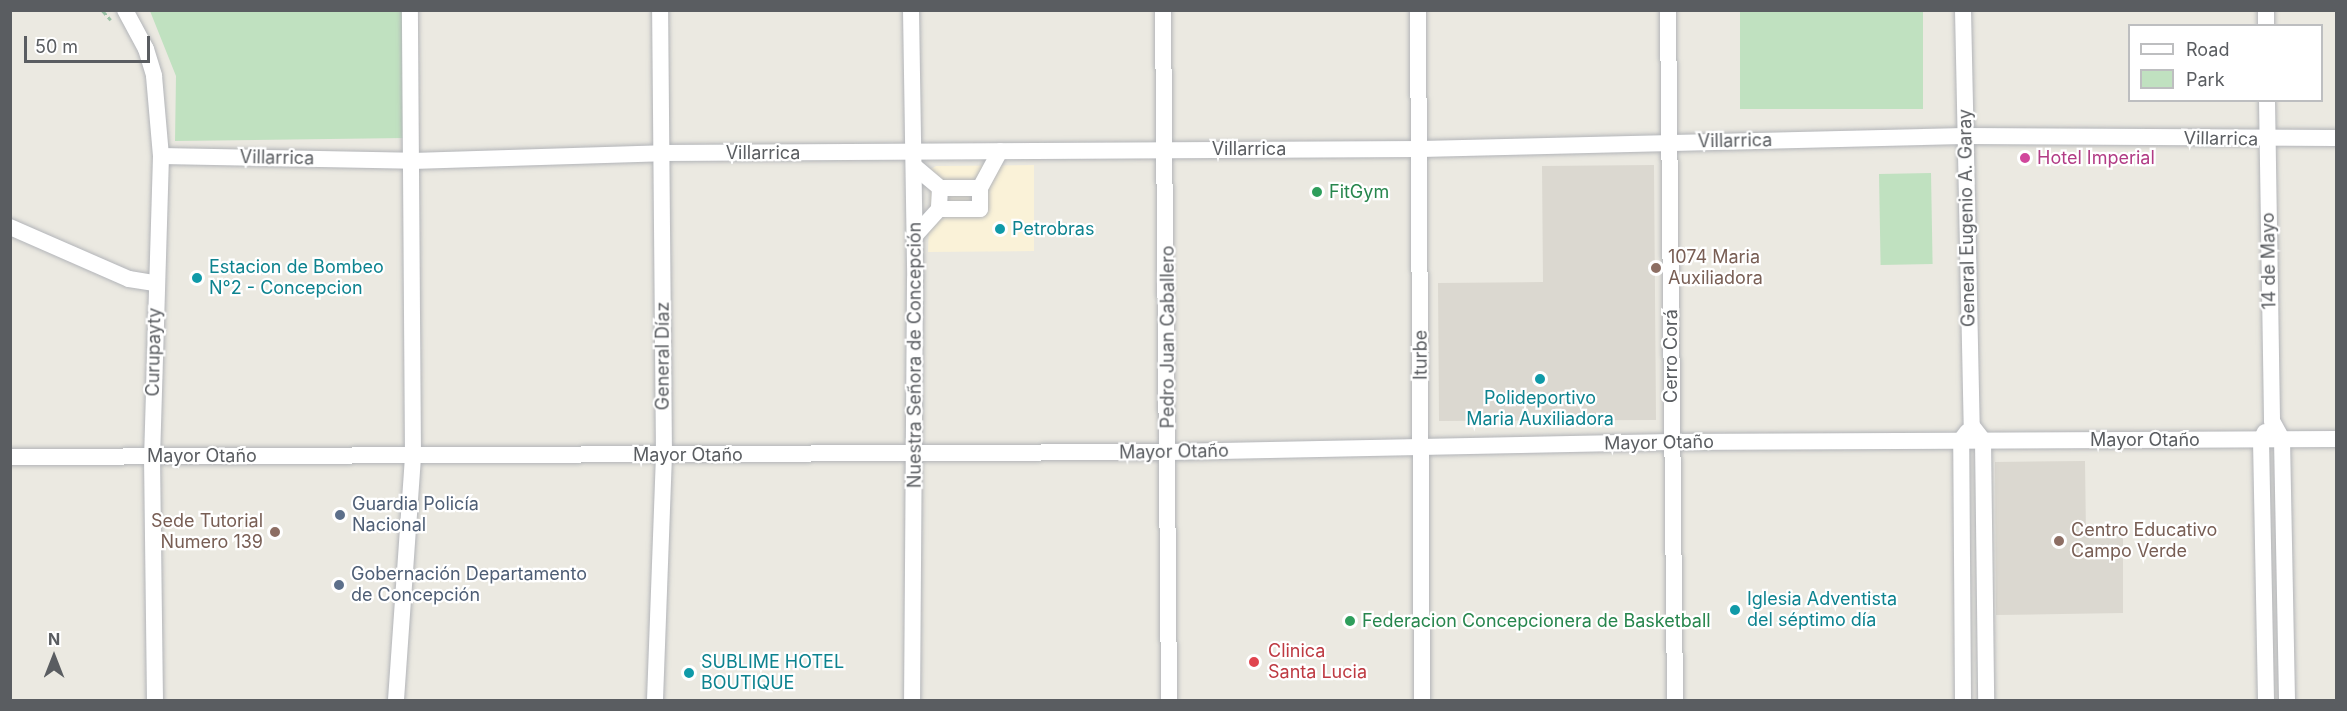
<!DOCTYPE html>
<html>
<head>
<meta charset="utf-8">
<style>
	body { margin:0 }
	#map { position:relative; width:2347px; height:711px; overflow:hidden; background:#ebe9e1; font-family:Inter,sans-serif }
	div>[style] { position:absolute }
	.commercial>* { inset:0; background:#faf2d8 }
	.education>* { inset:0; background:#dbd8d0 }
	.green>* { inset:0; background:#c0e1c0; transform-origin:0 0 }
	.path>* { height:3px; margin-top:-1.5px; transform-origin:0; background:repeating-linear-gradient(90deg,#9ac1a5 0 6px,transparent 0 9px) }
	.roads { filter:drop-shadow(0 0 2px #b2b4b8) drop-shadow(0 0 2px #b2b4b8) }
	.minor>* { height:16px; margin:-8px; padding:0 8px; transform-origin:8px; border-radius:8px; background:#fff }
	.dots>* { width:16px; height:16px; translate:-50% -50%; box-sizing:border-box; border:3px solid #fff; border-radius:50% }
	span { translate:-50% -50%; white-space:nowrap; text-align:center; line-height:1.15; -webkit-text-stroke:4.5px #fff; paint-order:stroke }
	.street-label { font-size:18px; color:#5a5d61 }
	.hotel-label { font-size:18px; color:#b23c85 }
	.left { translate:0 -50%; text-align:left }
	.leisure-label { font-size:18px; color:#27864d }
	.culture-label { font-size:18px; color:#0d838f }
	.education-label { font-size:18px; color:#785e54 }
	.right { translate:-100% -50%; text-align:right }
	.service-label { font-size:18px; color:#4e5e75 }
	.health-label { font-size:18px; color:#be3a42 }
	.frame { position:absolute; inset:0; border:12px solid #5a5d61; pointer-events:none }
	.legend { position:absolute; left:2128px; top:24px; width:195px; height:78px; box-sizing:border-box; background:#fff; border:2px solid #bdbec0; margin:0; padding:8px 10px; list-style:none; font-size:18px; color:#5a5d61 }
	.legend li { display:flex; align-items:center; gap:12px; height:30px }
	.legend b { width:30px; border:2px solid #bdbec0 }
	.north { position:absolute; left:24px; top:627px; width:60px; height:60px; -webkit-text-stroke:4px #fff; paint-order:stroke; rotate:0deg; font-size:16px; font-weight:700; line-height:24px; text-align:center; color:#5a5d61 }
	.north::after { content:''; display:block; margin:auto; width:21px; height:27px; background:#5a5d61; clip-path:polygon(50% 0,100% 100%,50% 72%,0 100%) }
	.scale { position:absolute; left:24px; top:36px; width:126px; height:27px; box-sizing:border-box; border:3px solid #5a5d61; border-top:0; padding-left:8px; font-size:18px; line-height:21px; white-space:nowrap; color:#5a5d61; -webkit-text-stroke:4px #fff; paint-order:stroke }
</style>
</head>
<body>
<div id="map">
	<div class="commercial">
		<i style="clip-path:polygon(1034px 165px,1034px 251px,928px 252px,931px 169px,936px 166px)"></i>
	</div>
	<div class="education">
		<i style="clip-path:polygon(1654px 165px,1656px 420px,1439px 421px,1438px 283px,1543px 282px,1542px 166px)"></i>
		<i style="clip-path:polygon(2085px 461px,2086px 535px,2123px 535px,2123px 613px,1996px 615px,1995px 462px)"></i>
	</div>
	<div class="green">
		<i style="clip-path:polygon(150px 11px,403px 11px,405px 138px,175px 141px,176px 76px)"></i>
		<i style="left:1740px;top:11px;width:183px;height:98px"></i>
		<i style="left:1931px;top:173px;width:91px;height:52px;rotate:89deg"></i>
	</div>
	<div class="path">
		<i style="left:102px;top:10px;width:13px;rotate:48deg"></i>
	</div>
	<div class="roads">
		<div class="minor">
			<i style="left:125px;top:10px;width:44px;rotate:61.7deg"></i>
			<i style="left:146px;top:49px;width:28px;rotate:73deg"></i>
			<i style="left:154px;top:76px;width:80px;rotate:85deg"></i>
			<i style="left:161px;top:156px;width:300px;rotate:91.7deg"></i>
			<i style="left:152px;top:456px;width:244px;rotate:89.3deg"></i>
			<i style="left:911px;top:10px;width:269px;rotate:89.1deg"></i>
			<i style="left:915px;top:279px;width:421px;rotate:90.4deg"></i>
			<i style="left:1163px;top:10px;width:690px;rotate:89.5deg"></i>
			<i style="left:1418px;top:10px;width:690px;rotate:89.67deg"></i>
			<i style="left:1668px;top:10px;width:690px;rotate:89.42deg"></i>
			<i style="left:1963px;top:10px;width:416px;rotate:88.8deg"></i>
			<i style="left:1972px;top:426px;width:18px;rotate:52deg"></i>
			<i style="left:1983px;top:440px;width:260px;rotate:89.3deg"></i>
			<i style="left:2266px;top:10px;width:16px;rotate:90deg"></i>
			<i style="left:2267px;top:100px;width:321px;rotate:89.1deg"></i>
			<i style="left:2272px;top:421px;width:21px;rotate:61deg"></i>
			<i style="left:2282px;top:439px;width:261px;rotate:88.9deg"></i>
			<i style="left:161px;top:156px;width:251px;rotate:1.1deg"></i>
			<i style="left:412px;top:161px;width:250px;rotate:-1.8deg"></i>
			<i style="left:662px;top:153px;width:759px;rotate:-0.3deg"></i>
			<i style="left:1421px;top:149px;width:543px;rotate:-1.37deg"></i>
			<i style="left:1964px;top:136px;width:372px;rotate:0.3deg"></i>
			<i style="left:914px;top:166px;width:34px;rotate:40deg"></i>
			<i style="left:940px;top:188px;width:21px;rotate:93deg"></i>
			<i style="left:939px;top:209px;width:36px;rotate:132deg"></i>
			<i style="left:940px;top:188px;width:40px"></i>
			<i style="left:939px;top:209px;width:41px"></i>
			<i style="left:980px;top:209px;width:21px;rotate:-90deg"></i>
			<i style="left:980px;top:188px;width:42px;rotate:-61.6deg"></i>
			<i style="left:10px;top:227px;width:130px;rotate:23.6deg"></i>
			<i style="left:129px;top:279px;width:26px;rotate:9deg"></i>
			<i style="left:2265px;top:432px;width:9px;rotate:117deg"></i>
			<i style="left:2261px;top:440px;width:260px;rotate:88.9deg"></i>
			<i style="left:10px;top:457px;width:1159px;rotate:-0.25deg"></i>
			<i style="left:1169px;top:452px;width:502px;rotate:-1.14deg"></i>
			<i style="left:1671px;top:442px;width:665px;rotate:-0.26deg"></i>
			<i style="left:396px;top:700px;width:245px;rotate:-86deg"></i>
			<i style="left:413px;top:456px;width:446px;rotate:-90.4deg"></i>
			<i style="left:655px;top:700px;width:244px;rotate:-87.9deg"></i>
			<i style="left:664px;top:456px;width:446px;rotate:-90.5deg"></i>
			<i style="left:1963px;top:700px;width:260px;rotate:-90.4deg"></i>
			<i style="left:1961px;top:440px;width:10px;rotate:-53deg"></i>
		</div>
	</div>
	<div class="dots">
		<i style="left:2025px;top:158px;background:#d1479c"></i>
		<i style="left:1317px;top:192px;background:#2e9e5b"></i>
		<i style="left:1000px;top:229px;background:#0f9aa8"></i>
		<i style="left:1656px;top:268px;background:#8d6e63"></i>
		<i style="left:197px;top:278px;background:#0f9aa8"></i>
		<i style="left:1540px;top:379px;background:#0f9aa8"></i>
		<i style="left:340px;top:515px;background:#5c6f8a"></i>
		<i style="left:275px;top:532px;background:#8d6e63"></i>
		<i style="left:2059px;top:541px;background:#8d6e63"></i>
		<i style="left:339px;top:585px;background:#5c6f8a"></i>
		<i style="left:1735px;top:610px;background:#0f9aa8"></i>
		<i style="left:1350px;top:621px;background:#2e9e5b"></i>
		<i style="left:1254px;top:662px;background:#e0444e"></i>
		<i style="left:689px;top:673px;background:#0f9aa8"></i>
	</div>
	<div class="street-label">
		<span style="left:2221px;top:139px;rotate:1deg">Villarrica</span>
		<span style="left:1735px;top:141px;rotate:-1deg">Villarrica</span>
		<span style="left:1249px;top:149px">Villarrica</span>
		<span style="left:763px;top:153px">Villarrica</span>
		<span style="left:277px;top:158px;rotate:1deg">Villarrica</span>
		<span style="left:1967px;top:218px;rotate:-91deg">General Eugenio A. Garay</span>
		<span style="left:2269px;top:261px;rotate:-91deg">14 de Mayo</span>
		<span style="left:1168px;top:337px;rotate:-90deg">Pedro Juan Caballero</span>
		<span style="left:154px;top:352px;rotate:-89deg">Curupayty</span>
		<span style="left:915px;top:355px;rotate:-90deg">Nuestra Señora de Concepción</span>
		<span style="left:1421px;top:355px;rotate:-90deg">Iturbe</span>
		<span style="left:663px;top:356px;rotate:-90deg">General Díaz</span>
		<span style="left:1671px;top:356px;rotate:-90deg">Cerro Corá</span>
		<span style="left:2145px;top:440px">Mayor Otaño</span>
		<span style="left:1659px;top:443px;rotate:-1deg">Mayor Otaño</span>
		<span style="left:1174px;top:452px;rotate:-1deg">Mayor Otaño</span>
		<span style="left:688px;top:455px">Mayor Otaño</span>
		<span style="left:202px;top:456px">Mayor Otaño</span>
	</div>
	<div class="hotel-label">
		<span class="left" style="left:2037px;top:158px">Hotel Imperial</span>
	</div>
	<div class="leisure-label">
		<span class="left" style="left:1329px;top:192px">FitGym</span>
		<span class="left" style="left:1362px;top:621px">Federacion Concepcionera de Basketball</span>
	</div>
	<div class="culture-label">
		<span class="left" style="left:1012px;top:229px">Petrobras</span>
		<span class="left" style="left:209px;top:278px">Estacion de Bombeo<br>N°2 - Concepcion</span>
		<span style="left:1540px;top:409px">Polideportivo<br>Maria Auxiliadora</span>
		<span class="left" style="left:1747px;top:610px">Iglesia Adventista<br>del séptimo día</span>
		<span class="left" style="left:701px;top:673px">SUBLIME HOTEL<br>BOUTIQUE</span>
	</div>
	<div class="education-label">
		<span class="left" style="left:1668px;top:268px">1074 Maria<br>Auxiliadora</span>
		<span class="right" style="left:263px;top:532px">Sede Tutorial<br>Numero 139</span>
		<span class="left" style="left:2071px;top:541px">Centro Educativo<br>Campo Verde</span>
	</div>
	<div class="service-label">
		<span class="left" style="left:352px;top:515px">Guardia Policía<br>Nacional</span>
		<span class="left" style="left:351px;top:585px">Gobernación Departamento<br>de Concepción</span>
	</div>
	<div class="health-label">
		<span class="left" style="left:1268px;top:662px">Clinica<br>Santa Lucia</span>
	</div>
	<div class="frame"></div>
	<ul class="legend">
	<li><b style="height:8px;background:#fff"></b>Road</li>
	<li><b style="height:16px;background:#c0e1c0"></b>Park</li>
	</ul>
	<div class="north">N</div>
	<div class="scale">50 m</div>
</div>
</body>
</html>
